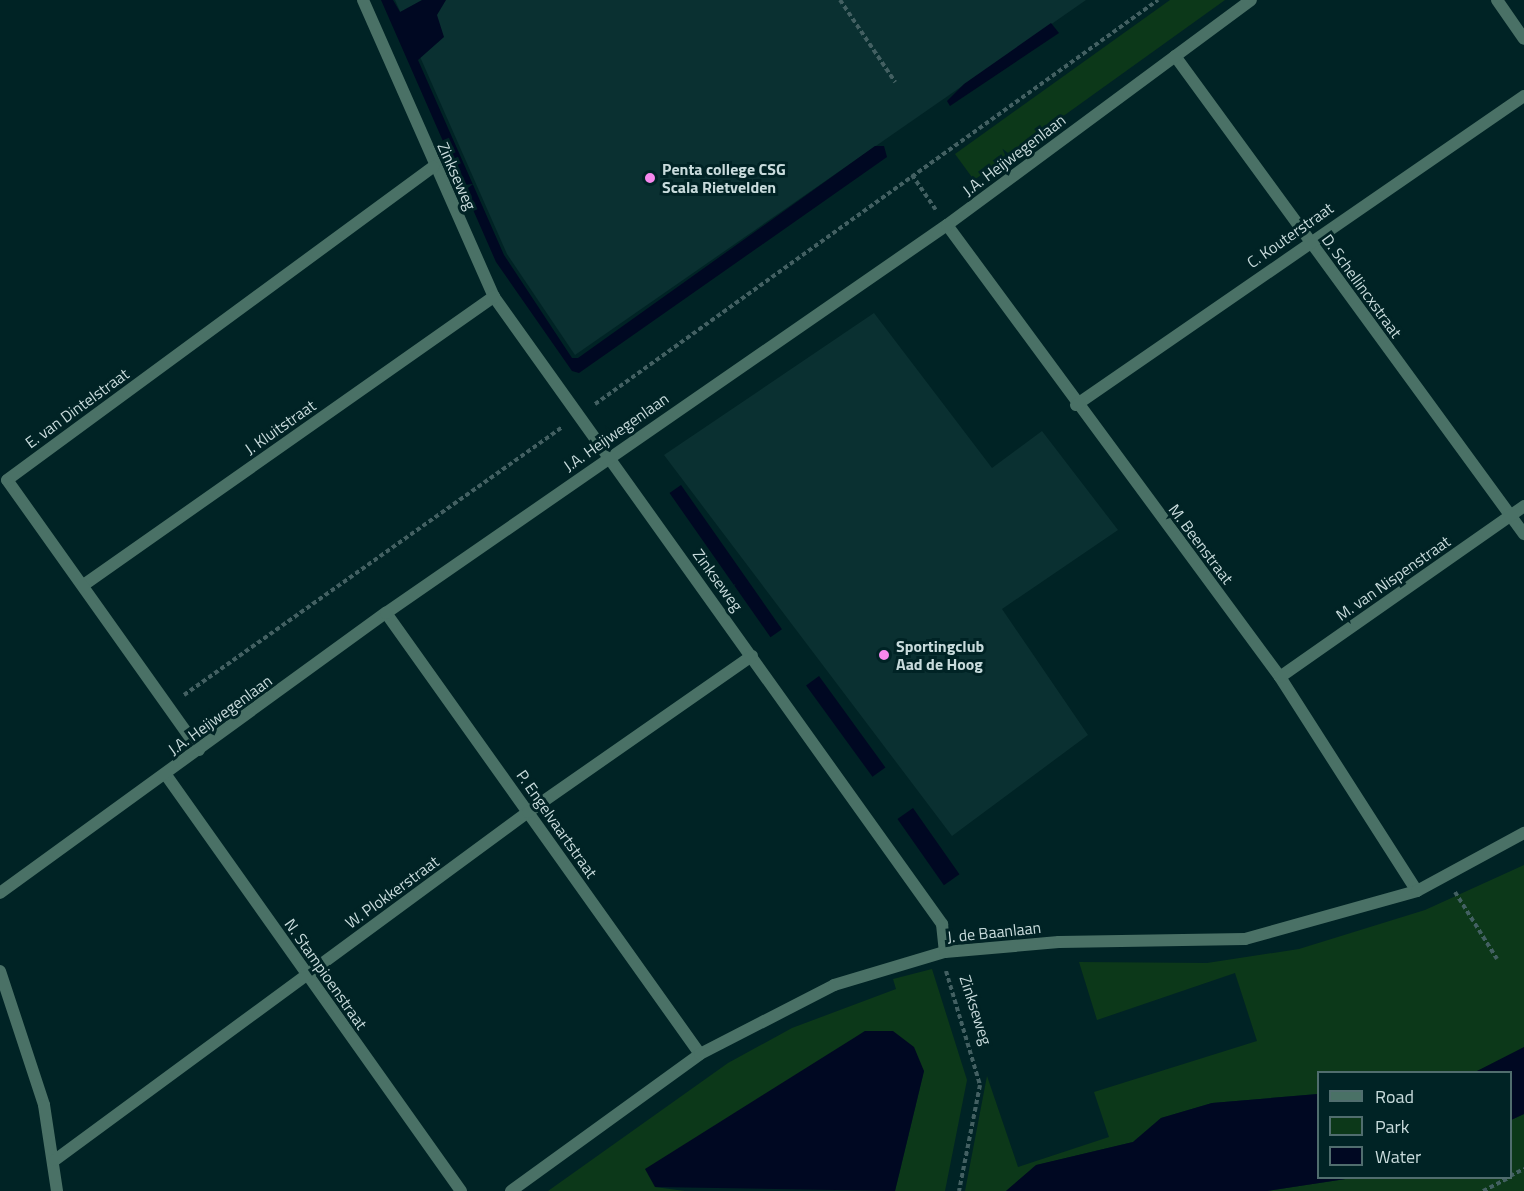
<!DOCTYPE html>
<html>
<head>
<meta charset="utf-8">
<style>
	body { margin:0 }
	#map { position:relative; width:1524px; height:1191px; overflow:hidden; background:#002325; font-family:"Titillium Web",sans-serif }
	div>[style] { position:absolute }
	.built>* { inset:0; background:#0a3031 }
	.green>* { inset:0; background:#0c3819 }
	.water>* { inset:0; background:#000822; transform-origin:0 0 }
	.path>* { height:4px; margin-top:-2px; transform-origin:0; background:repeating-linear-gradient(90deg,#436062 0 4.5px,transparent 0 7.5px) }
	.pedestrian>* { height:12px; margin:-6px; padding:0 6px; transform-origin:6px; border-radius:6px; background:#4a7166 }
	.minor>* { height:12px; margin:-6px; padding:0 6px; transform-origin:6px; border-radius:6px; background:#4a7166 }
	.dots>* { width:16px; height:16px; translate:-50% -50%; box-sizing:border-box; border:3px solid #002325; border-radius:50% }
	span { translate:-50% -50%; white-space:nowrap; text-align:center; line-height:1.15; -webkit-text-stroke:6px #002325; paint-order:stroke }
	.street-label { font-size:16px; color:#c8dbdc }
	.poi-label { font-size:16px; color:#c8dbdc; font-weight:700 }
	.left { translate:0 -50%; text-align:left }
	.legend { position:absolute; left:1317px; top:1071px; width:195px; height:108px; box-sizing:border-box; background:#002325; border:2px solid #506d6e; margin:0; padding:8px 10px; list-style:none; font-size:18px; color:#c8dbdc }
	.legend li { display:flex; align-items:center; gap:12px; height:30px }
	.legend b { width:30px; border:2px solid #506d6e }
</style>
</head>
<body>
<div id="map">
	<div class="built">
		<i style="clip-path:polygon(395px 0,1086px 0,575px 355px,507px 254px)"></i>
		<i style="clip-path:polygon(874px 313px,992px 468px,1042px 431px,1118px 530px,1002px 609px,1088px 735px,952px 836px,664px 455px)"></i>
	</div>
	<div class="green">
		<i style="clip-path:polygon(1170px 0,1225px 0,974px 180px,955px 154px)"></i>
		<i style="clip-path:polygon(1524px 865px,1524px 1047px,1516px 1054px,1475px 1072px,1318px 1072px,1318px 1094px,1212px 1103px,1161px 1118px,1133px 1142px,1037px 1165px,1006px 1191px,965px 1191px,987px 1076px,1018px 1167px,1109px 1137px,1094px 1092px,1257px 1041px,1235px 973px,1097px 1020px,1079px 962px,1207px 963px,1299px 949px,1425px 910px)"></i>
		<i style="clip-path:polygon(932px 969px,967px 1080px,945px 1191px,895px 1191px,924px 1071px,865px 1031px,655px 1187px,685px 1191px,548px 1191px,728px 1063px,792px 1028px,896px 989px,893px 979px)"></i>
		<i style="clip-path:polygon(1524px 1114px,1524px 1191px,1267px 1191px,1352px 1178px,1510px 1178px,1511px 1120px)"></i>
	</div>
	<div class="water">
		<i style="clip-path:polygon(381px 0,393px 0,400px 12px,422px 0,446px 0,437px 15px,444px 37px,418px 60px,504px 255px,572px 358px,578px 358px,875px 146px,884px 146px,887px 157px,579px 373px,572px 371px,496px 262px)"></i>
		<i style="clip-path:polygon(1051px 23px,1059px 33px,950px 106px,947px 101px,964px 84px)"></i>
		<i style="left:681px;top:485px;width:176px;height:14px;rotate:55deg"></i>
		<i style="left:819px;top:676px;width:113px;height:16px;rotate:54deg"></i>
		<i style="left:913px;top:808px;width:81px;height:19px;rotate:55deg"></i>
		<i style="clip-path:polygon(865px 1031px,893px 1031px,914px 1047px,924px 1071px,895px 1191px,655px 1187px,645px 1169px)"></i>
		<i style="clip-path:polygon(1524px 1047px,1524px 1114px,1511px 1120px,1510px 1072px,1475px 1072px)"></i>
		<i style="clip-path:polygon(1318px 1094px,1318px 1178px,1352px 1178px,1267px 1191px,1006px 1191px,1036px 1165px,1133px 1142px,1161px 1118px,1212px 1103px)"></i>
	</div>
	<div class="path">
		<i style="left:840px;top:0;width:99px;rotate:56.1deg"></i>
		<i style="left:912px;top:175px;width:42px;rotate:55.6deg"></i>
		<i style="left:595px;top:404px;width:693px;rotate:-35.66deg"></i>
		<i style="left:184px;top:695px;width:463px;rotate:-35.3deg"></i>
		<i style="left:1455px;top:892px;width:79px;rotate:57.9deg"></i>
		<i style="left:946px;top:971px;width:119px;rotate:73.4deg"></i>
		<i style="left:980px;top:1085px;width:108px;rotate:101.2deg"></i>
		<i style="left:1510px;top:1176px;width:16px;rotate:-27deg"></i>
		<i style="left:1483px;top:1191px;width:28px;rotate:-27deg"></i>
	</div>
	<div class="pedestrian">
		<i style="left:1175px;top:56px;width:592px;rotate:53.87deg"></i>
		<i style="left:386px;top:613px;width:541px;rotate:54.55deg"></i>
	</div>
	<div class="minor">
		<i style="left:363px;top:0;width:325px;rotate:66.2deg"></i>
		<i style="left:494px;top:297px;width:771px;rotate:54.45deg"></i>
		<i style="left:942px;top:924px;width:28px;rotate:84deg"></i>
		<i style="left:1497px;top:0;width:47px;rotate:55.3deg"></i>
		<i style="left:947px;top:225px;width:561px;rotate:53.62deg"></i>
		<i style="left:1280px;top:677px;width:254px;rotate:57.4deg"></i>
		<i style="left:1076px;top:405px;width:544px;rotate:-34.6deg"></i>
		<i style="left:85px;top:584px;width:500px;rotate:-35.1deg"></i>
		<i style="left:1280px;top:677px;width:298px;rotate:-35deg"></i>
		<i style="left:199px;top:750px;width:331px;rotate:-125.4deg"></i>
		<i style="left:7px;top:480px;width:529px;rotate:-36.31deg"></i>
		<i style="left:166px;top:775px;width:510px;rotate:54.66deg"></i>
		<i style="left:0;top:893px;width:477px;rotate:-36deg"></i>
		<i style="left:386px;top:613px;width:682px;rotate:-34.67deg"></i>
		<i style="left:947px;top:225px;width:378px;rotate:-36.5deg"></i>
		<i style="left:0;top:971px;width:141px;rotate:71.8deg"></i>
		<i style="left:44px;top:1105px;width:87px;rotate:81.4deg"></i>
		<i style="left:55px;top:1160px;width:587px;rotate:-36.34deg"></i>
		<i style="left:528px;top:812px;width:273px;rotate:-34.9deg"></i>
		<i style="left:511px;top:1191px;width:233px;rotate:-35.9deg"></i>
		<i style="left:700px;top:1054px;width:151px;rotate:-27.2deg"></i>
		<i style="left:834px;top:985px;width:116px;rotate:-16.6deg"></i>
		<i style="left:945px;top:952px;width:114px;rotate:-5deg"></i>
		<i style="left:1059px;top:942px;width:186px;rotate:-0.9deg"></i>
		<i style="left:1245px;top:939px;width:179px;rotate:-15.6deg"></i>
		<i style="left:1417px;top:891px;width:122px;rotate:-28.5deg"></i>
	</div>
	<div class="dots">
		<i style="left:650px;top:178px;background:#f688ed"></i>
		<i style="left:884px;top:655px;background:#f688ed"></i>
	</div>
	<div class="street-label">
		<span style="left:1014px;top:155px;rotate:-37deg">J.A. Heijwegenlaan</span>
		<span style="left:457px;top:176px;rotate:66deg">Zinkseweg</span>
		<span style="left:1290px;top:235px;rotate:-35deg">C. Kouterstraat</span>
		<span style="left:1362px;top:286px;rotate:54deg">D. Schellincxstraat</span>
		<span style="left:77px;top:408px;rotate:-36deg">E. van Dintelstraat</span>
		<span style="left:280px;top:427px;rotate:-35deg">J. Kluitstraat</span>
		<span style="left:616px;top:432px;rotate:-35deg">J.A. Heijwegenlaan</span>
		<span style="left:1201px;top:544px;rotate:53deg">M. Beenstraat</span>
		<span style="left:1393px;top:578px;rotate:-35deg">M. van Nispenstraat</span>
		<span style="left:718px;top:580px;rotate:54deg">Zinkseweg</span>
		<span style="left:220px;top:715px;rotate:-36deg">J.A. Heijwegenlaan</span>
		<span style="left:557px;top:824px;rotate:55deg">P. Engelvaartstraat</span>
		<span style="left:392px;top:892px;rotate:-36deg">W. Plokkerstraat</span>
		<span style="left:994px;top:932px;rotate:-6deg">J. de Baanlaan</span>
		<span style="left:326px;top:974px;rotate:55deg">N. Stampioenstraat</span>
		<span style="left:976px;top:1010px;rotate:72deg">Zinkseweg</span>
	</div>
	<div class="poi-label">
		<span class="left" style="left:662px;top:178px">Penta college CSG<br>Scala Rietvelden</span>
		<span class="left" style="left:896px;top:655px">Sportingclub<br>Aad de Hoog</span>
	</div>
	<ul class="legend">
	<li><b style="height:8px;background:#4a7166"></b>Road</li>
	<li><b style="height:16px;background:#0c3819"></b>Park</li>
	<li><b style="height:16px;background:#000822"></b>Water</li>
	</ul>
</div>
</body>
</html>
